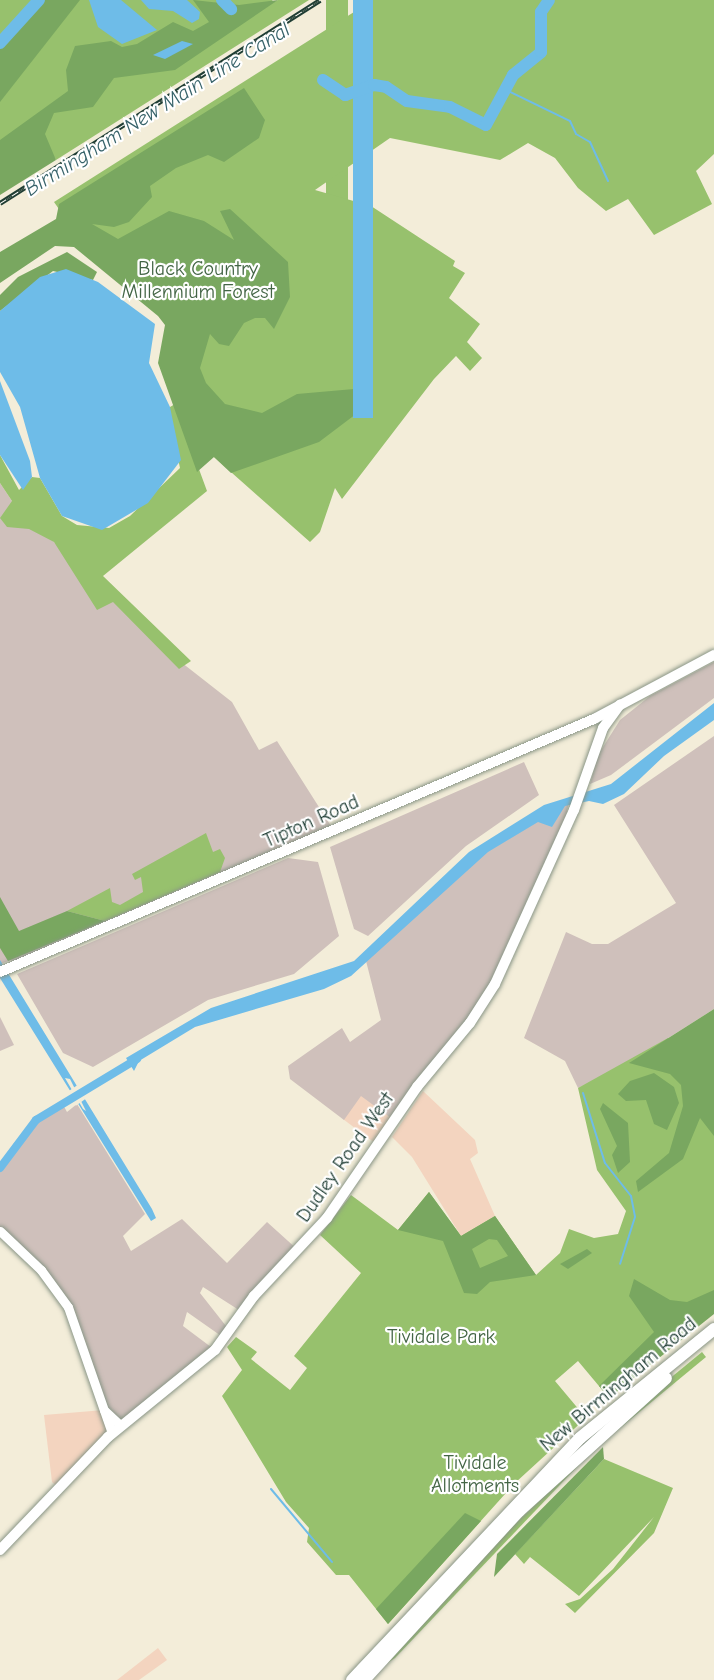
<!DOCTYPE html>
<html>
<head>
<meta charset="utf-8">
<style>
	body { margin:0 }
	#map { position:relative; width:714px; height:1680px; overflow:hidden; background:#f3edd9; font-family:"Comic Neue",sans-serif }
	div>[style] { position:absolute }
	.built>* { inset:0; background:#f3d4bf; transform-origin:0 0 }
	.industrial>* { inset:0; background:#cfc0bb }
	.green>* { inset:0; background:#97c16d; transform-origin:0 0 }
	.forest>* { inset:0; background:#79a760 }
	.water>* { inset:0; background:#6ebce8; transform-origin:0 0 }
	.pier>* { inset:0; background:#f3edd9; transform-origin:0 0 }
	.stream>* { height:2px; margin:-1px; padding:0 1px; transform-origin:1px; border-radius:1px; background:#6ebce8 }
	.canal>* { height:8px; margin:-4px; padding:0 4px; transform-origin:4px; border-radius:4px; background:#6ebce8 }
	.river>* { height:12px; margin:-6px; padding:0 6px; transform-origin:6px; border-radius:6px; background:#6ebce8 }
	.roads { filter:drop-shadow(0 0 2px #899586) drop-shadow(0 0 2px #899586) }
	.tertiary>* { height:9px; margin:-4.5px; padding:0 4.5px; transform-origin:4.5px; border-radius:4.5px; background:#fff }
	.primary>* { height:10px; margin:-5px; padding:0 5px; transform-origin:5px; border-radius:5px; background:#fff }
	.trunk>* { height:12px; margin:-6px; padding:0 6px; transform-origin:6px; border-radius:6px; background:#fff }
	.rail>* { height:4.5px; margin-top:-2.25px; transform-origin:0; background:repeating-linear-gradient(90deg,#fff 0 7px,#1f3d34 0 14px); box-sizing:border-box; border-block:2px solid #1f3d34 }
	span { translate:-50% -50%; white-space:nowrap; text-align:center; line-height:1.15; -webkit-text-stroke:4.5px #fff; paint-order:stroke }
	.park-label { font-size:20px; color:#436545 }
	.street-label { font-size:20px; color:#1f3d34 }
	.water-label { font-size:21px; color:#37636a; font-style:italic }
</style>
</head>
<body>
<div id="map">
	<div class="built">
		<i style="clip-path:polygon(423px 1091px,475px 1140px,478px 1153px,470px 1159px,495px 1216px,461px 1236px,412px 1157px,392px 1137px)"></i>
		<i style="left:361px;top:1095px;width:43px;height:30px;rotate:37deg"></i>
		<i style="clip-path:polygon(104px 1410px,117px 1429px,58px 1487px,52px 1482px,44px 1415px)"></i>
		<i style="clip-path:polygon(158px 1648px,167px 1660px,139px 1680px,117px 1680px)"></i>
	</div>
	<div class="industrial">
		<i style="clip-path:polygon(0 483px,12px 501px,163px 648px,232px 702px,259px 750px,277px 741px,331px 826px,15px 966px,11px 960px,0 964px)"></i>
		<i style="clip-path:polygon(714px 662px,714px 698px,611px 775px,590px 784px,598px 755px,620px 720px,650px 696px)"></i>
		<i style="clip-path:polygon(714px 736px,714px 1009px,621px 1068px,578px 1088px,565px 1061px,524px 1038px,566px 932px,592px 944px,608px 944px,676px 903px,614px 805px)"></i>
		<i style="clip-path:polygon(524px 762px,539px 795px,466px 846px,368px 936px,354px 929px,330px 847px)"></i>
		<i style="clip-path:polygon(569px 802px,567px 811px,574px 810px,495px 984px,395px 1121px,361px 1096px,344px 1120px,290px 1079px,288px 1066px,342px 1028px,350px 1042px,381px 1020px,365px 957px,490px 844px)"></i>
		<i style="clip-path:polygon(288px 858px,318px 862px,339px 936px,294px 974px,208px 1000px,93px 1067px,63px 1053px,17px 974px)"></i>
		<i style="clip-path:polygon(0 1017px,14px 1045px,0 1051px)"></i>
		<i style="clip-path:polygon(61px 1101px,67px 1112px,77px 1104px,145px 1214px,123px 1236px,131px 1251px,182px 1219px,227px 1263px,267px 1222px,298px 1250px,242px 1312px,203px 1287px,200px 1293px,226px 1326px,224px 1338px,187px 1312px,183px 1326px,215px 1350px,117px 1429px,55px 1286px,0 1231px,0 1168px,14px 1143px)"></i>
	</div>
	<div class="green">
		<i style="clip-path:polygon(0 0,273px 0,264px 7px,278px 0,309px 0,56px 160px,46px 144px,0 172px)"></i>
		<i style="left:326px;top:0;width:22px;height:386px"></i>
		<i style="clip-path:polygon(373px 0,714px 0,714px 154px,696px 171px,712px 204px,654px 235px,628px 199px,606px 211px,578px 188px,555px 158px,528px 143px,500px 160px,390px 138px,315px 190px,371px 206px,455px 261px,453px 266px,465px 273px,449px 298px,480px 324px,467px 342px,482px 358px,470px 371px,456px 356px,434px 379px,342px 499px,335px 488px,320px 532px,310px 542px,214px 457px,177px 329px,68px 222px,54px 202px)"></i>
		<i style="clip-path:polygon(175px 404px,207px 491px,103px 576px,191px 661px,179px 669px,113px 602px,97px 610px,54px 542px,29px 529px,7px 527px,0 518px,12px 501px,0 483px,0 455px,19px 490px,32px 477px,40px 478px,62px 516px,77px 525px,109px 528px,130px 516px,180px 468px,170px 421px,170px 407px)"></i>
		<i style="clip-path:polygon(206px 833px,213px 852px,220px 849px,225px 858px,220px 872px,105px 921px,67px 911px,110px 888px,112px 902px,120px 905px,143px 892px,141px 877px,135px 880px,132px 874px)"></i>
		<i style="clip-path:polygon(668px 1038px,714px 1124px,714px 1311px,609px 1398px,578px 1361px,555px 1381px,586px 1418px,515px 1483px,388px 1624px,349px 1575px,336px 1575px,307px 1542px,309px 1528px,286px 1502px,222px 1396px,242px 1370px,227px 1347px,236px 1337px,257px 1352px,251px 1359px,290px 1390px,307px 1368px,294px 1356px,361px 1273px,320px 1235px,351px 1195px,398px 1230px,429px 1192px,461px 1236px,495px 1216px,536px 1275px,560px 1253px,569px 1229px,594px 1238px,618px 1234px,626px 1211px,597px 1170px,578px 1088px)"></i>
		<i style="clip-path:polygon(702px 1352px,706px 1357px,608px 1438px,657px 1389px)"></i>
		<i style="clip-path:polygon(597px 1446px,395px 1658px,380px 1668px,516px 1523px)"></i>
		<i style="clip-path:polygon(604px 1459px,673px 1488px,654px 1533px,575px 1613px,565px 1604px,580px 1599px,613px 1569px,654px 1517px,579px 1596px,530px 1557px,524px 1564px,515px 1554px)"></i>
	</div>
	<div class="forest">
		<i style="clip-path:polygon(39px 0,80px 0,0 102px,0 43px)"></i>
		<i style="clip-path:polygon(193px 0,239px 5px,278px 0,175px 70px,114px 78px,93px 107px,54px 113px,45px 134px,56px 160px,0 195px,0 140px,68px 91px,66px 70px,75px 46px,111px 41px,122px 47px,137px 44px,173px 22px,193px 31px,209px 22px)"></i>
		<i style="clip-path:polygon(244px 88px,265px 120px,259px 138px,224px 162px,208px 155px,176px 168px,150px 186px,152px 197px,129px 222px,114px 227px,92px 224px,118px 239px,169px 211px,204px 221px,234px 240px,220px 211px,230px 209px,288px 262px,290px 297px,274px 329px,265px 318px,255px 318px,244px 323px,229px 346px,219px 344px,210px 334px,200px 368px,206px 383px,225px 404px,262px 413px,297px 394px,354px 389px,357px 401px,356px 414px,319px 442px,231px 473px,214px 457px,197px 472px,158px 363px,165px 325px,158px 316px,74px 247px,55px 246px,0 283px,0 252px,56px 219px,59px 204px)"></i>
		<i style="clip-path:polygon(67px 252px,97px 272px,93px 280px,53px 271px,0 311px,0 295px,18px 277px)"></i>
		<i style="clip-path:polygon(0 897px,19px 931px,67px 911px,105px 921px,8px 961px,0 948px)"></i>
		<i style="clip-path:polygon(714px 1009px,714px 1136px,700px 1118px,683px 1159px,638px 1192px,636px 1181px,669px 1153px,683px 1106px,681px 1085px,670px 1074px,629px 1063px)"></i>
		<i style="clip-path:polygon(654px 1073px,674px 1087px,679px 1103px,667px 1130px,654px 1124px,646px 1100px,626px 1101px,618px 1094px,630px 1081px)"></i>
		<i style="clip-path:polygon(603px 1103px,628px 1123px,630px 1162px,618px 1173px,612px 1155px,617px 1146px,600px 1109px)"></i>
		<i style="clip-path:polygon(evenodd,429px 1192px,461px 1236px,495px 1216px,536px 1275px,490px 1282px,477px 1294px,464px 1293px,443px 1241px,398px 1230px,429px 1192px,497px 1240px,508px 1256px,480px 1268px,472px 1249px,489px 1239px,497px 1240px)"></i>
		<i style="clip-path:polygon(587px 1249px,592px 1253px,568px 1269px,560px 1264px)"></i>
		<i style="clip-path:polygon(634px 1279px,670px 1300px,687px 1302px,714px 1290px,714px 1314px,609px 1398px,599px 1386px,654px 1332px,629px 1296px)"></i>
		<i style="clip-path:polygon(603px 1447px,604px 1459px,494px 1577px,497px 1554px)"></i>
		<i style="clip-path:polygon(465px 1513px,481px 1521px,388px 1624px,376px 1609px)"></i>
	</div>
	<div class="water">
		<i style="clip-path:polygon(89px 0,121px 0,157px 30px,122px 44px,98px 27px)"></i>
		<i style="clip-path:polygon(141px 0,187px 0,200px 12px,199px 19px,192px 23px,173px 11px,149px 9px)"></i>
		<i style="left:353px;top:0;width:20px;height:418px"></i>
		<i style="clip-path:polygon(182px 41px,193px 44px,165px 59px,153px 55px)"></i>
		<i style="clip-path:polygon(66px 269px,98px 282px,155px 324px,149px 363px,170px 407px,181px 460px,148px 503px,102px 530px,62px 516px,40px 478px,20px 407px,0 372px,0 311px,40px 277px)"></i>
		<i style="clip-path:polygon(0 381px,30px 461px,32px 477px,23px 490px,0 455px)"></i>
		<i style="clip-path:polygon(714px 703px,714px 720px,664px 756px,624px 794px,603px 804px,589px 801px,565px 806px,552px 827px,538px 822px,488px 852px,351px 976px,324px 989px,195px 1027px,139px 1061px,134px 1071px,126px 1058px,211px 1008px,354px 961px,469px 852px,544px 805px,611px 784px)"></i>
		<i style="clip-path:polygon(evenodd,0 960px,152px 1209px,156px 1218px,151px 1221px,0 978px,0 960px,65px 1078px,70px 1079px,86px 1111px,83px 1109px,65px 1078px)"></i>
	</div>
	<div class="pier">
		<i style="left:79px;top:1084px;width:16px;height:15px;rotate:55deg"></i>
	</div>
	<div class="stream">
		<i style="left:504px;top:89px;width:73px;rotate:25.9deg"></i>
		<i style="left:570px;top:121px;width:14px;rotate:65deg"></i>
		<i style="left:576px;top:134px;width:16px;rotate:30deg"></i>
		<i style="left:590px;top:142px;width:43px;rotate:65.2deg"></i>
		<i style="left:583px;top:1093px;width:73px;rotate:72.6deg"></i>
		<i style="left:605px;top:1163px;width:42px;rotate:51.8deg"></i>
		<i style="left:631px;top:1196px;width:21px;rotate:79deg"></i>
		<i style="left:635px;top:1217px;width:49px;rotate:107.7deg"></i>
		<i style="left:271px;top:1489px;width:95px;rotate:50.1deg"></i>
	</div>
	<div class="canal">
		<i style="left:0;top:1168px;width:60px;rotate:-53.1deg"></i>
		<i style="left:36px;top:1120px;width:118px;rotate:-31.1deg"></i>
	</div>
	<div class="river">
		<i style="left:222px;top:0;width:13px;rotate:45deg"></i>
		<i style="left:0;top:43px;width:58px;rotate:-47.8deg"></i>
		<i style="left:323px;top:80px;width:27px;rotate:34deg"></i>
		<i style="left:345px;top:95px;width:31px;rotate:-19deg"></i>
		<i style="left:374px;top:85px;width:12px;rotate:9deg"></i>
		<i style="left:386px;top:87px;width:25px;rotate:34deg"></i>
		<i style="left:407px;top:101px;width:43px;rotate:7.9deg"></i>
		<i style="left:450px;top:107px;width:40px;rotate:26.6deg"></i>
		<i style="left:486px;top:125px;width:57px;rotate:-61.6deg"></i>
		<i style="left:513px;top:75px;width:36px;rotate:-39deg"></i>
		<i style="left:541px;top:52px;width:40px;rotate:-90deg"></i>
		<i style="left:541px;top:12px;width:14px;rotate:-56deg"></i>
	</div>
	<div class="roads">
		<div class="tertiary">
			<i style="left:0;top:1231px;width:57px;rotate:43.6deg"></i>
			<i style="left:41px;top:1270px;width:46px;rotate:53.9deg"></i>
			<i style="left:68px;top:1307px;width:133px;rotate:70.8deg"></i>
			<i style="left:104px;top:1410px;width:22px;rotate:43deg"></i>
		</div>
		<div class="primary">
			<i style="left:0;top:972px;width:646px;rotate:-23.07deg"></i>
			<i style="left:594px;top:719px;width:136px;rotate:-28.1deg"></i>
			<i style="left:0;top:1550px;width:156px;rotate:-46.3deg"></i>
			<i style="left:108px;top:1437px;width:138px;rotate:-39.1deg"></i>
			<i style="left:215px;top:1350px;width:67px;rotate:-54.2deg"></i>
			<i style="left:254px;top:1296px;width:107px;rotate:-46.9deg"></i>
			<i style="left:327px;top:1218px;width:159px;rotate:-55.5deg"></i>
			<i style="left:417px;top:1087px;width:83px;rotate:-50.4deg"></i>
			<i style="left:470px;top:1023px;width:46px;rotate:-57.3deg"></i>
			<i style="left:495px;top:984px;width:191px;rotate:-65.6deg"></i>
			<i style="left:574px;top:810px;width:87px;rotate:-70.5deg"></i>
			<i style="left:603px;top:728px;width:29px;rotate:-54deg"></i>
		</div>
		<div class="trunk">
			<i style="left:352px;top:1680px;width:332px;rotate:-46.7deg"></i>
			<i style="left:580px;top:1438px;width:173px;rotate:-39.1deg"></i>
			<i style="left:364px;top:1680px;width:229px;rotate:-47.5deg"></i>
			<i style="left:519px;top:1511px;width:198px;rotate:-42.1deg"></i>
		</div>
	</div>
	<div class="rail">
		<i style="left:0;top:203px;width:379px;rotate:-32.4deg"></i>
	</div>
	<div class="park-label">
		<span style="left:198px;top:280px">Black Country<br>Millennium Forest</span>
		<span style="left:441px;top:1336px">Tividale Park</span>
		<span style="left:475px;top:1474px">Tividale<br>Allotments</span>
	</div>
	<div class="street-label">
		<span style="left:311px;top:821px;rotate:-24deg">Tipton Road</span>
		<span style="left:345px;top:1157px;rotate:-55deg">Dudley Road West</span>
		<span style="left:618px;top:1384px;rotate:-40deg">New Birmingham Road</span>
	</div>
	<div class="water-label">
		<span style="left:157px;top:109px;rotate:-32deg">Birmingham New Main Line Canal</span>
	</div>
</div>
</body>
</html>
